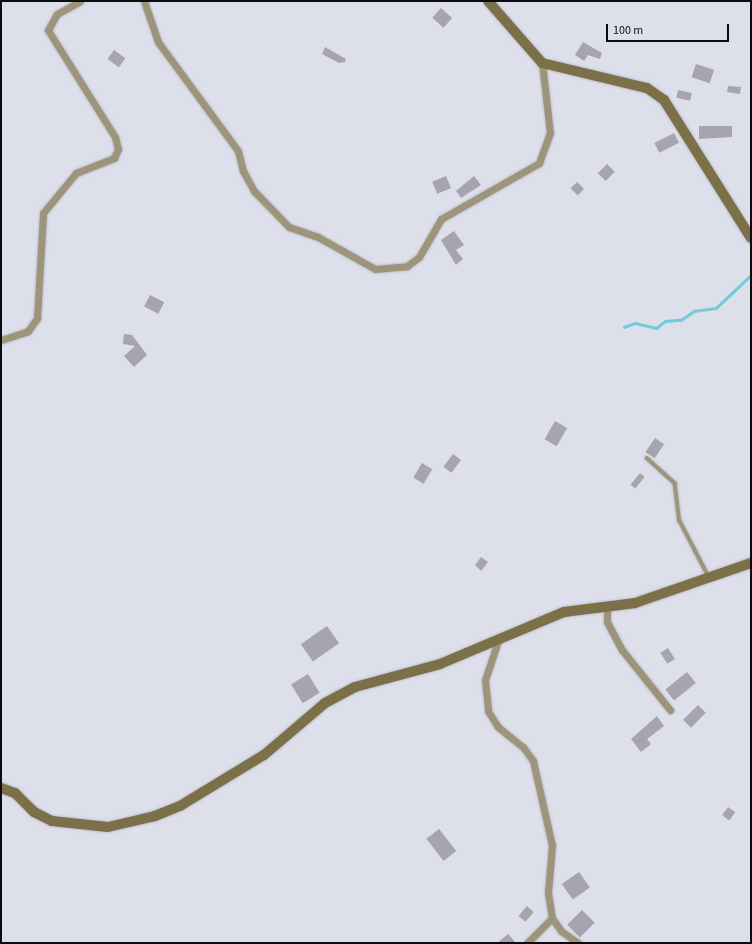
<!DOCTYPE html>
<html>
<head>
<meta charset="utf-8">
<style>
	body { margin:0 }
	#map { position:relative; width:752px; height:944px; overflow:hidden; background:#dddfeb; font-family:"Source Sans 3",sans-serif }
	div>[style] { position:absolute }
	.stream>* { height:2.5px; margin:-1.25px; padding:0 1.25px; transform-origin:1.25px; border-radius:1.25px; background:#72ccd7 }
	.building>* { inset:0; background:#a7a4af; transform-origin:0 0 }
	.roads { filter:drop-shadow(0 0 1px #bbbdc8) drop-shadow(0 0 1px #bbbdc8) }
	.lane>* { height:3.5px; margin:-1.75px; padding:0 1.75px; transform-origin:1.75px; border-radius:1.75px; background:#9d957a }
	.street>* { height:7px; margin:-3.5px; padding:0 3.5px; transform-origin:3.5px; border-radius:3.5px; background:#9d957a }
	.secondary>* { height:10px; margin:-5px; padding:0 5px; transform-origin:5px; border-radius:5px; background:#7c7048 }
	span { translate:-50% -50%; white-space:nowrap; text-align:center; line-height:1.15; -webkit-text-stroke:3.5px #dddfeb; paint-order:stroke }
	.frame { position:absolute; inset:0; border:2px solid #0b0c0f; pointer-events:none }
	.scale { position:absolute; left:606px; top:24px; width:123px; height:18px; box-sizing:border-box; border:2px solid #0b0c0f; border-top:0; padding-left:5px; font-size:12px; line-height:14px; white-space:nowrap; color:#0b0c0f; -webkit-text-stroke:3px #dddfeb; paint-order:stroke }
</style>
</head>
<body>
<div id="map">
	<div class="stream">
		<i style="left:624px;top:327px;width:12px;rotate:-20deg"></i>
		<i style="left:635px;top:323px;width:22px;rotate:13deg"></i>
		<i style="left:656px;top:328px;width:11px;rotate:-38deg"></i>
		<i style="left:665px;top:321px;width:16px;rotate:-4deg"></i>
		<i style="left:681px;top:320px;width:16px;rotate:-35deg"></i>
		<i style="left:694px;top:311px;width:22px;rotate:-8deg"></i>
		<i style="left:716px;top:308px;width:48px;rotate:-43.3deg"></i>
	</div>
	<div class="building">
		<i style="left:441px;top:8px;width:15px;height:13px;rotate:42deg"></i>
		<i style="clip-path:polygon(583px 42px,602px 53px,600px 59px,588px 55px,584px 61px,575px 55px)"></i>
		<i style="clip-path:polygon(325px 47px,346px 59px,345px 62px,339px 63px,322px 54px)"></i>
		<i style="left:114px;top:50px;width:14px;height:11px;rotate:36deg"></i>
		<i style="left:696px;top:64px;width:19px;height:14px;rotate:18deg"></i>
		<i style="clip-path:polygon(728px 86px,741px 87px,740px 94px,727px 92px)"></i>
		<i style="left:678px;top:90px;width:14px;height:8px;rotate:12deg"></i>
		<i style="clip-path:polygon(699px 126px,732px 126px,732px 137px,699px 139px)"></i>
		<i style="left:674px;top:133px;width:11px;height:22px;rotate:63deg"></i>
		<i style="left:607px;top:164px;width:11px;height:13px;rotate:45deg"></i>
		<i style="left:446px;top:176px;width:13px;height:15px;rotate:67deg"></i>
		<i style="clip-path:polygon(474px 176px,481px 185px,461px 198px,456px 191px)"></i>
		<i style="left:577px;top:182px;width:10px;height:9px;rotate:45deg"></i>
		<i style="clip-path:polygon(454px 231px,464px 245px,456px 250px,463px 259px,456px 265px,441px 240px)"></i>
		<i style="left:150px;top:295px;width:16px;height:13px;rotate:27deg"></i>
		<i style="clip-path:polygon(124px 334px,132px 335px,147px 355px,134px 367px,124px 356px,135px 346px,123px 344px)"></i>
		<i style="left:555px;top:421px;width:14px;height:21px;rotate:30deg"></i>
		<i style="left:655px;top:438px;width:11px;height:17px;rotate:34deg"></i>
		<i style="left:453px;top:454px;width:10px;height:16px;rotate:37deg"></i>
		<i style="left:422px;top:463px;width:12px;height:17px;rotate:31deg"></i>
		<i style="left:640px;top:473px;width:6px;height:15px;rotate:39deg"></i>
		<i style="clip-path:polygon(481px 557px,488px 562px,481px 571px,475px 565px)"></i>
		<i style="left:327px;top:626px;width:21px;height:32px;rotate:55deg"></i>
		<i style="left:668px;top:648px;width:13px;height:9px;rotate:58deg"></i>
		<i style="left:687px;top:672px;width:14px;height:28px;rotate:51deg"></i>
		<i style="left:308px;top:674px;width:22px;height:20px;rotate:58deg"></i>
		<i style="left:698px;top:705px;width:11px;height:21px;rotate:45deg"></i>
		<i style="clip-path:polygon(657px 716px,664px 726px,647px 739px,651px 744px,641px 752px,631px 739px)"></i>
		<i style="left:728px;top:807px;width:9px;height:10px;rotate:36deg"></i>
		<i style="left:439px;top:829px;width:28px;height:16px;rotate:52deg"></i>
		<i style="left:579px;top:872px;width:19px;height:21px;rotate:55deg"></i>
		<i style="left:527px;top:906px;width:9px;height:13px;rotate:41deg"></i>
		<i style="left:582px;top:910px;width:18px;height:21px;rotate:45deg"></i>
		<i style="clip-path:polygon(508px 934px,516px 943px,497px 943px)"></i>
	</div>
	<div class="roads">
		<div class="lane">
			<i style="left:647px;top:458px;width:38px;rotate:42deg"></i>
			<i style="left:675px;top:483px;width:38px;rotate:83deg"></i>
			<i style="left:680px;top:521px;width:63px;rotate:62.6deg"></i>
		</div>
		<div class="street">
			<i style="left:144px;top:1px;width:43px;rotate:71.1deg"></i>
			<i style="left:158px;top:42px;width:135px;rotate:53.7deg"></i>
			<i style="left:238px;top:151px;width:21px;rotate:76deg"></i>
			<i style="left:243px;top:171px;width:23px;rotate:61deg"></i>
			<i style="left:254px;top:191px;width:50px;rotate:45.8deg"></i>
			<i style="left:289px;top:227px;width:31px;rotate:19deg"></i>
			<i style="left:318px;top:237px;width:65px;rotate:29.3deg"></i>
			<i style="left:375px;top:269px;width:32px;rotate:-5deg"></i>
			<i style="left:407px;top:266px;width:15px;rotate:-37deg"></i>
			<i style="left:419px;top:257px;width:44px;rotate:-59.9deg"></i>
			<i style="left:441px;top:219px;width:113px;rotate:-29.7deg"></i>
			<i style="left:539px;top:163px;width:32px;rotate:-70deg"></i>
			<i style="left:550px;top:133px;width:70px;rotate:-96.5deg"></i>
			<i style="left:1px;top:340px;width:28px;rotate:-18deg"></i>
			<i style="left:28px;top:331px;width:16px;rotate:-55deg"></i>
			<i style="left:37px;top:318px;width:105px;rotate:-86.7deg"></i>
			<i style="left:43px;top:213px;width:52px;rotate:-50.5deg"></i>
			<i style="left:76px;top:173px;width:41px;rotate:-21.5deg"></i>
			<i style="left:114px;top:158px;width:10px;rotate:-66deg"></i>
			<i style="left:118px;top:149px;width:12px;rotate:-104deg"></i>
			<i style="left:115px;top:137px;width:126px;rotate:-122.1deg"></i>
			<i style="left:48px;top:30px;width:18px;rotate:-61deg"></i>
			<i style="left:57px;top:14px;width:26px;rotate:-29deg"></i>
			<i style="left:607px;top:608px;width:14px;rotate:90deg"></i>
			<i style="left:607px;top:622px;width:32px;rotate:62deg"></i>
			<i style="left:622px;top:650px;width:77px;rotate:51.3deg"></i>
			<i style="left:498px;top:641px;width:41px;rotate:108.4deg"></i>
			<i style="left:485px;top:680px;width:31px;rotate:84deg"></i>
			<i style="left:488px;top:711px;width:19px;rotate:58deg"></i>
			<i style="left:498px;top:727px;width:32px;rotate:39deg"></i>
			<i style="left:523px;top:747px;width:17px;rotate:54deg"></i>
			<i style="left:533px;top:761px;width:86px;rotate:77.3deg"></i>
			<i style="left:552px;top:845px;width:48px;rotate:94.8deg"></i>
			<i style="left:548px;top:893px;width:25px;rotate:81deg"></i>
			<i style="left:552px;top:918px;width:16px;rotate:55deg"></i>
			<i style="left:561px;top:931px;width:21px;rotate:35deg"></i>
			<i style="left:527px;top:943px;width:35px;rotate:-45deg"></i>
		</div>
		<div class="secondary">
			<i style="left:488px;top:1px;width:82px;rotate:48.9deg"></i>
			<i style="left:542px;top:63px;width:108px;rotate:13.4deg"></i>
			<i style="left:647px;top:88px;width:21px;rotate:35deg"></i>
			<i style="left:664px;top:100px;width:163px;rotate:57.8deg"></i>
			<i style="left:1px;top:788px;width:15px;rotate:20deg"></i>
			<i style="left:15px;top:793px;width:27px;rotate:45deg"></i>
			<i style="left:34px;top:812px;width:20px;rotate:27deg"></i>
			<i style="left:52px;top:821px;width:56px;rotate:6.1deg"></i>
			<i style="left:108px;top:827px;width:48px;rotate:-13.2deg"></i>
			<i style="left:155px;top:816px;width:27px;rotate:-22deg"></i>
			<i style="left:180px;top:806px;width:98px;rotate:-31.3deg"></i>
			<i style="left:264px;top:755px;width:80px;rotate:-40.4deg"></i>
			<i style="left:325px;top:703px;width:34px;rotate:-28deg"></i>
			<i style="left:355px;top:687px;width:88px;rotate:-15.1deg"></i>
			<i style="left:440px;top:664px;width:134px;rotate:-22.8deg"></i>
			<i style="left:564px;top:612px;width:72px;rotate:-7.2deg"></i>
			<i style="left:635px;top:603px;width:123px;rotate:-19deg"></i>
		</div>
	</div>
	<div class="frame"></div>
	<div class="scale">100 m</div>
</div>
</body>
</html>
